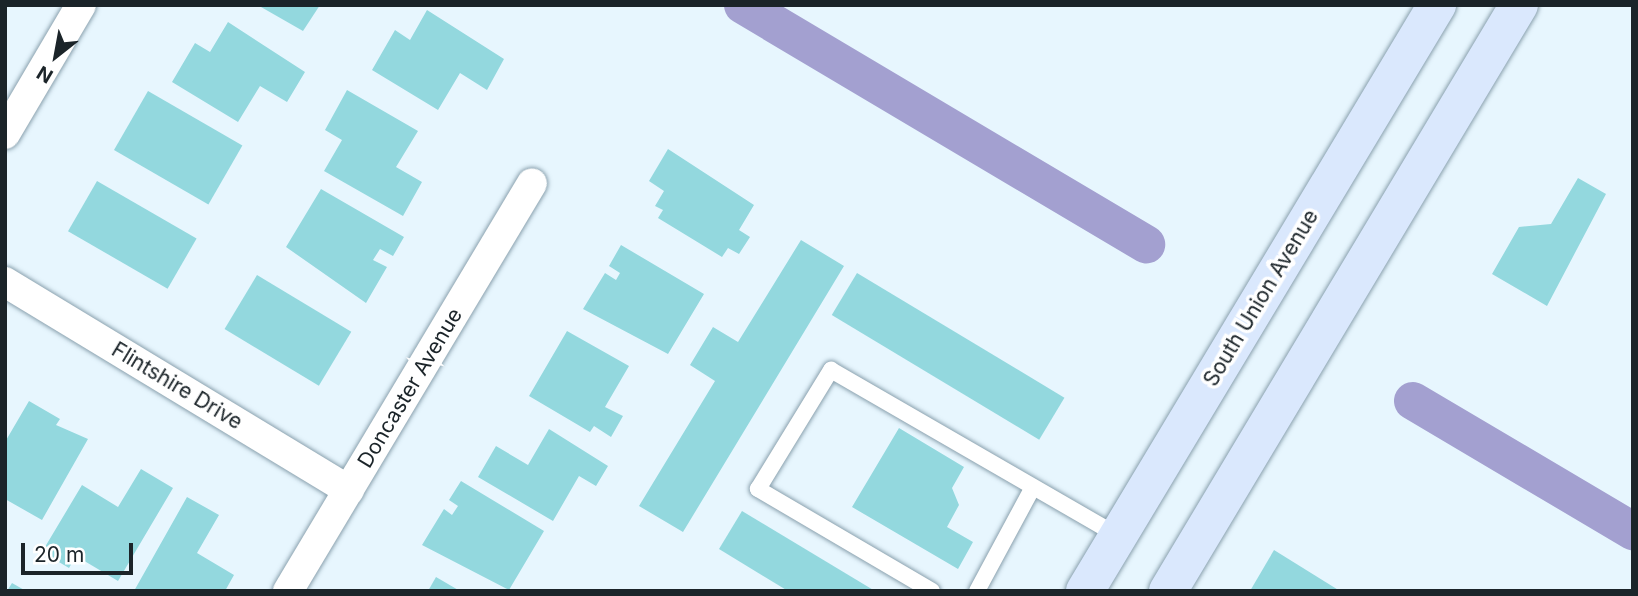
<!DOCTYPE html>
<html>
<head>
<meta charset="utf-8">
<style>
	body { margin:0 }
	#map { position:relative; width:1638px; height:596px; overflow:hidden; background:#e7f6fe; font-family:Inter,sans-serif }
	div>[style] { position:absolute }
	.canal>* { height:38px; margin:-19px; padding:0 19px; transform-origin:19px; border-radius:19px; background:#a3a0d0 }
	.building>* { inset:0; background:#93d8de; transform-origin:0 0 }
	.roads { filter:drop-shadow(0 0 2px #8aa1ae) drop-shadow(0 0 2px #8aa1ae) }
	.lane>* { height:16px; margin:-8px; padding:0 8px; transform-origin:8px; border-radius:8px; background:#fff }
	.street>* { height:30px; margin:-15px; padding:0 15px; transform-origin:15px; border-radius:15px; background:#fff }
	.primary>* { height:38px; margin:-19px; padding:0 19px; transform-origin:19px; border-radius:19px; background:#dae8fd }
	span { translate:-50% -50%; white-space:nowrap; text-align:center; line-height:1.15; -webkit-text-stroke:7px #fff; paint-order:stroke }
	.street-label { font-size:21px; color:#1b2429 }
	.frame { position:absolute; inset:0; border:7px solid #1b2429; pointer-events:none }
	.north { position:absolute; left:21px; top:21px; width:70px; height:70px; -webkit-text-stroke:5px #fff; paint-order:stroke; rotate:211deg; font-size:19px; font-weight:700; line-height:28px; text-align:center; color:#1b2429 }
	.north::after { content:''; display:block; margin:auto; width:24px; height:32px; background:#1b2429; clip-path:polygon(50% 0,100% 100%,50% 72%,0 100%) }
	.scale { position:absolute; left:21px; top:543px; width:112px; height:32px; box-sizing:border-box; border:4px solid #1b2429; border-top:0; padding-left:9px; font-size:21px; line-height:24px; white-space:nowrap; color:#1b2429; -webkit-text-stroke:5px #fff; paint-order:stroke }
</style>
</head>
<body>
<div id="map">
	<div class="canal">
		<i style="left:743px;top:5px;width:469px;rotate:30.7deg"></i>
		<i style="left:1413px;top:401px;width:256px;rotate:30.6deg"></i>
	</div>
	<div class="building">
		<i style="clip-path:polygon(320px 5px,303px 31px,261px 7px,262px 5px)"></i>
		<i style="clip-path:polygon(427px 10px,504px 59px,487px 90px,460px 73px,438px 110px,372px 70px,395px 30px,410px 40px)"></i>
		<i style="clip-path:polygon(228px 22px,305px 72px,287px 102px,260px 86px,238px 122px,172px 82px,195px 43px,210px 52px)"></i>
		<i style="clip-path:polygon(347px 90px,418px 131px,396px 167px,422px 182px,403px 216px,324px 171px,342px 140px,325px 130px)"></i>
		<i style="left:148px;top:91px;width:109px;height:68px;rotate:30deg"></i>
		<i style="clip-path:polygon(668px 149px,754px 205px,739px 230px,750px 237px,739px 254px,728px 248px,722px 257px,658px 218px,663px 210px,655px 206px,664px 191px,649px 181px)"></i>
		<i style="clip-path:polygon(1578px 178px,1606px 194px,1547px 306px,1492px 274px,1519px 227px,1551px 224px)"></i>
		<i style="left:97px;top:181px;width:115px;height:58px;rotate:30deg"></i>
		<i style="clip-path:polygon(321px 189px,404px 237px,393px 256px,380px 249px,373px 260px,387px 267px,366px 303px,286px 247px)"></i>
		<i style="clip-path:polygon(801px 240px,844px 266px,683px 532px,639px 506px,715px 381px,690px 365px,713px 327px,738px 342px)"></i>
		<i style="clip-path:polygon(621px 245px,704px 294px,668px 354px,583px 309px,605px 273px,616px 280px,620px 273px,609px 266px)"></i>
		<i style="left:857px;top:273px;width:242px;height:49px;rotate:31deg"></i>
		<i style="left:257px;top:275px;width:110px;height:63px;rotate:31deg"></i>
		<i style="clip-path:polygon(567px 331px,629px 366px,605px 407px,623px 416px,611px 437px,594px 426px,590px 432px,529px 396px)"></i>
		<i style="clip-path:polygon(29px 401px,60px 419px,56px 425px,88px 439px,42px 520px,5px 499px,5px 442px)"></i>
		<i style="clip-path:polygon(899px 428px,964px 467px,952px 488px,959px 505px,947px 527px,973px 542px,958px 569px,852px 507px)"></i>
		<i style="clip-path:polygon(549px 429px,608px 466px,596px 486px,579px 476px,553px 521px,478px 477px,496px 446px,528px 465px)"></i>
		<i style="clip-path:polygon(141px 469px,173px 488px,118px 581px,76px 556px,69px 568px,42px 552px,82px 485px,118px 507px)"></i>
		<i style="clip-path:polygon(461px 481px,544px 531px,509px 590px,422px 545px,444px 509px,452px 515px,458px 506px,449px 500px)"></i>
		<i style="clip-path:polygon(187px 497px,219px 515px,197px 553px,234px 575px,225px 591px,134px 591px)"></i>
		<i style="clip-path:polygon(742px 511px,875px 591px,788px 591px,719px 549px)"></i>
		<i style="clip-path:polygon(1274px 550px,1340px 591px,1250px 591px)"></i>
		<i style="clip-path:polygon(436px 577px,460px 591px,428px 591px)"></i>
		<i style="clip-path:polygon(12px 583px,26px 591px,7px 591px)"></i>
	</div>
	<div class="roads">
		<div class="lane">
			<i style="left:932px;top:591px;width:202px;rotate:-149.6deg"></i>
			<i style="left:758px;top:489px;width:140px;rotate:-58.5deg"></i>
			<i style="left:831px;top:370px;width:332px;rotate:30deg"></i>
			<i style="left:977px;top:591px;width:118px;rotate:-61.7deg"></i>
		</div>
		<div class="street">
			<i style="left:5px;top:134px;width:150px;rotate:-59.5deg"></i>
			<i style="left:5px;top:282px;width:402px;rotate:31.2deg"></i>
			<i style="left:288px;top:591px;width:475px;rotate:-59.1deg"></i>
		</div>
		<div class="primary">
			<i style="left:1085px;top:591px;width:684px;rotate:-59.01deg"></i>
			<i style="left:1168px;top:591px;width:683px;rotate:-59.08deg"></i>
		</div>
	</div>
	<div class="street-label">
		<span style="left:1261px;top:298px;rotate:-59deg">South Union Avenue</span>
		<span style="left:177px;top:386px;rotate:31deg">Flintshire Drive</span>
		<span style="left:410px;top:388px;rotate:-59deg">Doncaster Avenue</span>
	</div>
	<div class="frame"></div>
	<div class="north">N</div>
	<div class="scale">20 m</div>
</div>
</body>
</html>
